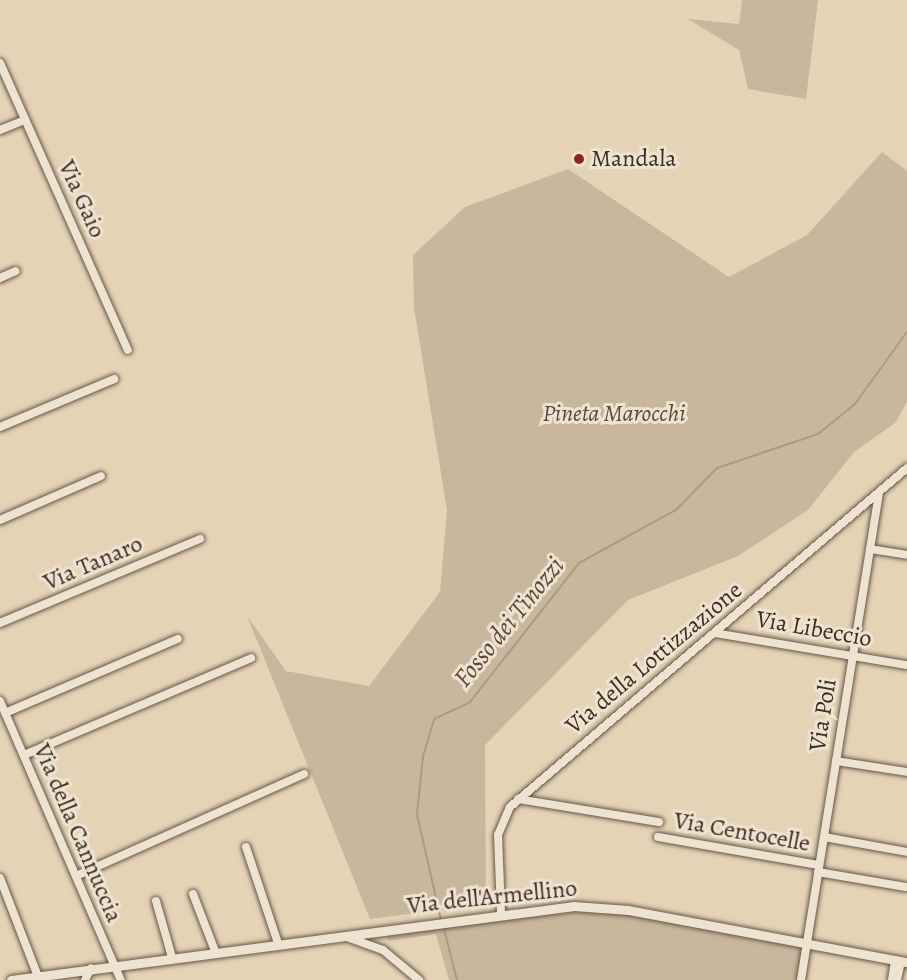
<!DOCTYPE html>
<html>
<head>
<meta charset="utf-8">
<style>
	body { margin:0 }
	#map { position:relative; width:907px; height:980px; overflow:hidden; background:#e5d3b6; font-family:Alegreya,serif }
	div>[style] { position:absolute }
	.green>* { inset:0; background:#c8b79d }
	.stream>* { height:2px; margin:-1px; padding:0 1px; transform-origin:1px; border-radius:1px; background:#ac9b84 }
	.roads { filter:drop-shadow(0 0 2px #675648) drop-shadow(0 0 2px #675648) }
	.minor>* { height:8px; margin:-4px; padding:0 4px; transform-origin:4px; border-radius:4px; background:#eee2d0 }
	.tertiary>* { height:9px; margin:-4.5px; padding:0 4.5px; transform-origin:4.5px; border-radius:4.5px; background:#eee2d0 }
	.dots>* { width:16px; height:16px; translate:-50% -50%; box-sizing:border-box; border:3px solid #eee2d0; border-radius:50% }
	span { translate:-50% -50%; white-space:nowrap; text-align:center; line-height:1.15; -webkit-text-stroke:6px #eee2d0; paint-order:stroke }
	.poi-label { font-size:24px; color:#3d2d23 }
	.left { translate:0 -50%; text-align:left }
	.street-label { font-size:24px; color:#3d2d23 }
	.park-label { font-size:24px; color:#59493b; font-style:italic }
	.water-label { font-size:26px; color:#59483b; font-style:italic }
</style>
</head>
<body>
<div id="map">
	<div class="green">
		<i style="clip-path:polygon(742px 0,818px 0,806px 99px,748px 89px,739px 50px,688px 19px,739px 24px)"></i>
		<i style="clip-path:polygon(882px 152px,907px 171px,907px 402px,895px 423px,854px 452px,808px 510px,738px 556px,628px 600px,485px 745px,486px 904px,370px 919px,247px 616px,286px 671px,369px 686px,440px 592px,447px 510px,414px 308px,413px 255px,465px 207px,568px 169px,729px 277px,807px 235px)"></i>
		<i style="clip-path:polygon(572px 908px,629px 911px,803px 948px,797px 980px,449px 980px,436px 934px,388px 941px,387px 936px)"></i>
	</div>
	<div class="stream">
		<i style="left:441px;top:920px;width:109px;rotate:-102.8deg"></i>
		<i style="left:417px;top:814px;width:58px;rotate:-84.1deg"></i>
		<i style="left:423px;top:756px;width:39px;rotate:-73deg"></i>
		<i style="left:434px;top:719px;width:40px;rotate:-25deg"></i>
		<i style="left:470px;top:702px;width:177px;rotate:-51.9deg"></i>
		<i style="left:579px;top:563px;width:111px;rotate:-28.7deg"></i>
		<i style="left:676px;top:510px;width:59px;rotate:-45.7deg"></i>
		<i style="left:717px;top:468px;width:107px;rotate:-18.6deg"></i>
		<i style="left:818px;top:434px;width:48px;rotate:-39deg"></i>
		<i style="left:855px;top:404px;width:89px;rotate:-54.2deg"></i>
		<i style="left:443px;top:925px;width:57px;rotate:75.7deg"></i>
	</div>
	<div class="roads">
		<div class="minor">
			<i style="left:0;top:63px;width:314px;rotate:66deg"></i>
			<i style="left:0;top:130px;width:27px;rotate:-22deg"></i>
			<i style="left:0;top:278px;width:17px;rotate:-24deg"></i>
			<i style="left:0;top:427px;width:124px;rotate:-22.8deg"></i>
			<i style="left:0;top:520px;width:110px;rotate:-23.5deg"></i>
			<i style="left:870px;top:549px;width:37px;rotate:9deg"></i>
			<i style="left:0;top:623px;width:217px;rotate:-22.8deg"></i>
			<i style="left:715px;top:633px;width:195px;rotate:9.5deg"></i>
			<i style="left:0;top:701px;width:304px;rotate:66.6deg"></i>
			<i style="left:5px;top:713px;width:188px;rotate:-23.2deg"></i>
			<i style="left:24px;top:755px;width:247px;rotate:-23.1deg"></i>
			<i style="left:836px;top:761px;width:72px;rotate:8.8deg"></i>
			<i style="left:518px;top:799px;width:143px;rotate:9.3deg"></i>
			<i style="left:658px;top:837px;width:163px;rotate:9.9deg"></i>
			<i style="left:824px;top:837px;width:84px;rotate:10.2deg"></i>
			<i style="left:246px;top:847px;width:101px;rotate:71.6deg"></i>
			<i style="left:818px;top:872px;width:89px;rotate:9.7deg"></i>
			<i style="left:76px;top:876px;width:250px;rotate:-24.1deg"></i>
			<i style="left:0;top:878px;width:108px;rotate:68.9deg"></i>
			<i style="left:193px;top:894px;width:61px;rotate:68.9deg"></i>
			<i style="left:156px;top:901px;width:58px;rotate:74.1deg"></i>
			<i style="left:501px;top:913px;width:78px;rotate:-92.2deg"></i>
			<i style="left:498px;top:835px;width:30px;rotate:-67deg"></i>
			<i style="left:510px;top:807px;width:522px;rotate:-40.49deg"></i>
			<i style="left:347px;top:937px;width:38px;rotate:20deg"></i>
			<i style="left:383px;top:950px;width:47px;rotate:39.8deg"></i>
			<i style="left:85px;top:980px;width:13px;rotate:-63deg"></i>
			<i style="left:801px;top:980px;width:492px;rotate:-80.9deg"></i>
			<i style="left:892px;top:980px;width:20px;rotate:-81deg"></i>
			<i style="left:897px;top:980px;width:19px;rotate:-78deg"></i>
		</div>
		<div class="tertiary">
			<i style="left:11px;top:980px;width:568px;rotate:-7.49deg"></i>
			<i style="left:574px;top:906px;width:54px;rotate:4.2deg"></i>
			<i style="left:628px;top:910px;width:284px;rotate:10.6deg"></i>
		</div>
	</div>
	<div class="dots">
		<i style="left:579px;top:159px;background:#8f2418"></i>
	</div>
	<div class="poi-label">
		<span class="left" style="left:591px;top:159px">Mandala</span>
	</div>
	<div class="street-label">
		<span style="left:82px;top:199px;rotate:66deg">Via Gaio</span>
		<span style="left:93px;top:563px;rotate:-23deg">Via Tanaro</span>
		<span style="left:814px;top:629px;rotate:10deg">Via Libeccio</span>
		<span style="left:654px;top:658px;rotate:-40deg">Via della Lottizzazione</span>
		<span style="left:823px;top:715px;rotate:-81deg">Via Poli</span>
		<span style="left:742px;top:832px;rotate:10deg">Via Centocelle</span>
		<span style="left:78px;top:833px;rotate:67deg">Via della Cannuccia</span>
		<span style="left:492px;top:897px;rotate:-6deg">Via dell'Armellino</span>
	</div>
	<div class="park-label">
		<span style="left:614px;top:414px">Pineta Marocchi</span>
	</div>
	<div class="water-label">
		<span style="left:509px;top:622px;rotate:-51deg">Fosso dei Tinozzi</span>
	</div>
</div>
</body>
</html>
